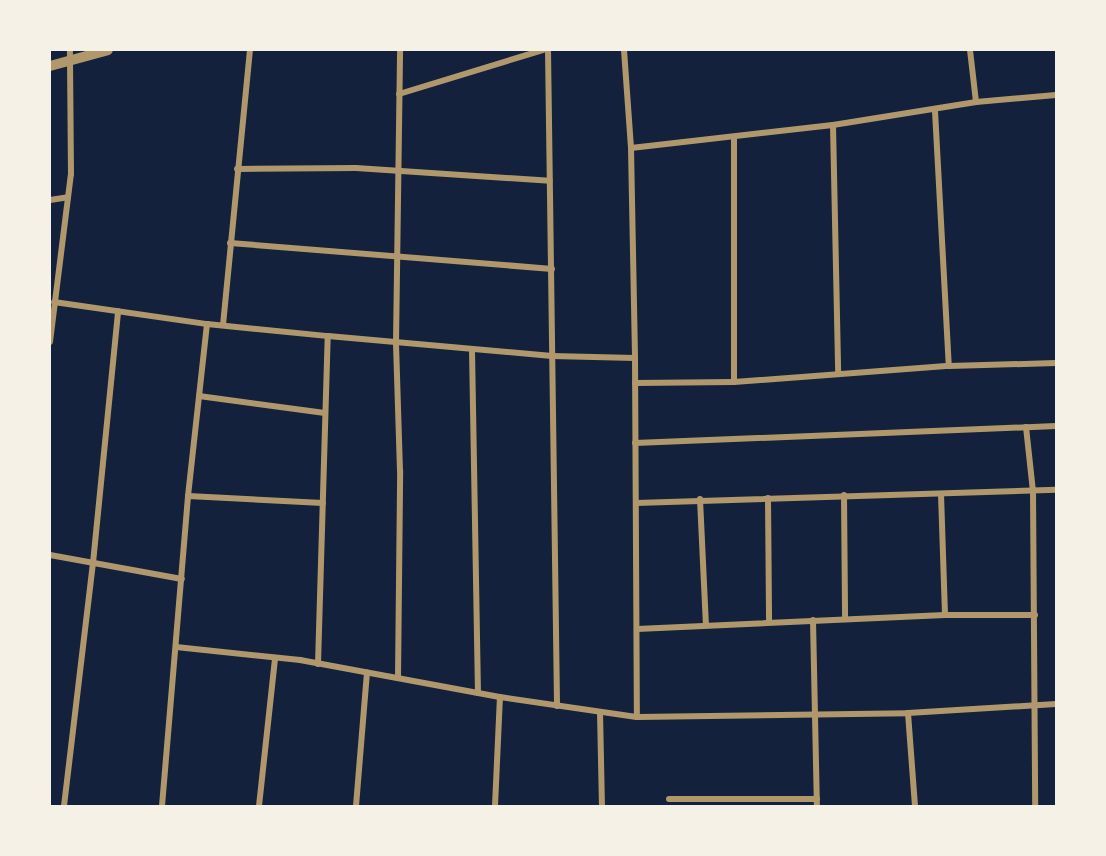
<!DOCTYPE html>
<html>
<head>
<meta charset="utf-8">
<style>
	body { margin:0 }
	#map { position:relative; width:1106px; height:856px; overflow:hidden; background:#14213d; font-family:"Roboto Condensed",sans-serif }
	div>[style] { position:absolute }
	.minor>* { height:6px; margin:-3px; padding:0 3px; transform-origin:3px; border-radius:3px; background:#b1986c }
	.tertiary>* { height:10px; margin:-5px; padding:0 5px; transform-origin:5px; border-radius:5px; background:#b1986c }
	span { translate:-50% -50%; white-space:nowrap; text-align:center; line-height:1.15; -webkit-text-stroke:6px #f6f1e7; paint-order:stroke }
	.frame { position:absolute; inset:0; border:51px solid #f6f1e7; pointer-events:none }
</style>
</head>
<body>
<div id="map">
	<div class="minor">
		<i style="left:548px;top:50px;width:656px;rotate:89.21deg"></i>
		<i style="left:624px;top:50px;width:98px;rotate:85.9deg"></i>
		<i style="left:631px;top:148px;width:210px;rotate:88.9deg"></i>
		<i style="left:635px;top:358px;width:359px;rotate:89.7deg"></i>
		<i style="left:970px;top:50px;width:52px;rotate:83.4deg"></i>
		<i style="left:399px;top:94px;width:151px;rotate:-17deg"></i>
		<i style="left:935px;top:111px;width:255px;rotate:86.9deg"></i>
		<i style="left:833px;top:125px;width:249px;rotate:88.8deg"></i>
		<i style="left:734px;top:137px;width:245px;rotate:90deg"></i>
		<i style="left:631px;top:148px;width:203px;rotate:-6.5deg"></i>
		<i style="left:833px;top:125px;width:145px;rotate:-9.1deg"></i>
		<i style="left:976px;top:102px;width:80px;rotate:-5deg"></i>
		<i style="left:237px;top:169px;width:119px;rotate:-0.5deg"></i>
		<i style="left:356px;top:168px;width:194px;rotate:3.8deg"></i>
		<i style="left:50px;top:200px;width:18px;rotate:-9deg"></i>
		<i style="left:230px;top:243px;width:323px;rotate:4.6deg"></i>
		<i style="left:54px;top:302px;width:155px;rotate:8.2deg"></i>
		<i style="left:207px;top:324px;width:122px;rotate:5.7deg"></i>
		<i style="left:328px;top:336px;width:225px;rotate:5.1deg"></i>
		<i style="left:552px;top:356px;width:83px;rotate:1.4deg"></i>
		<i style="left:223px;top:325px;width:276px;rotate:-84.4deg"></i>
		<i style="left:50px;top:342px;width:169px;rotate:-82.9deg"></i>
		<i style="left:71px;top:174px;width:124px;rotate:-90.5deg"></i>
		<i style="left:472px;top:350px;width:343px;rotate:89deg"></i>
		<i style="left:635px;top:383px;width:99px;rotate:-0.6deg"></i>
		<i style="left:734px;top:382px;width:216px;rotate:-4.3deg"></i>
		<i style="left:949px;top:366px;width:107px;rotate:-1.6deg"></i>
		<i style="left:199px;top:396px;width:127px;rotate:7.7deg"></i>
		<i style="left:1026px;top:427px;width:64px;rotate:83.8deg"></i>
		<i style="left:1033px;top:491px;width:315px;rotate:89.6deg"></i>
		<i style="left:635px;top:443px;width:421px;rotate:-2.3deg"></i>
		<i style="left:941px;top:494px;width:121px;rotate:88.1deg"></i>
		<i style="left:844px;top:495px;width:124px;rotate:89.5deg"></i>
		<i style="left:188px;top:496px;width:135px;rotate:3deg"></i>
		<i style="left:768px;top:498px;width:124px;rotate:89.5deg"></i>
		<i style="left:700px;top:499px;width:126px;rotate:87.3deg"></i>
		<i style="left:636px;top:503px;width:420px;rotate:-1.8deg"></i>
		<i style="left:50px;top:555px;width:134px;rotate:10.3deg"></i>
		<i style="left:813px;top:620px;width:186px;rotate:88.8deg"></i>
		<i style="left:637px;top:629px;width:308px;rotate:-2.6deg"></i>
		<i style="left:945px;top:615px;width:90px"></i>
		<i style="left:176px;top:647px;width:125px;rotate:6deg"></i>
		<i style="left:300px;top:660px;width:203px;rotate:10.5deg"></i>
		<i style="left:500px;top:697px;width:138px;rotate:8.3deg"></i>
		<i style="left:637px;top:717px;width:271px;rotate:-0.8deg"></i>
		<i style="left:908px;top:713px;width:148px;rotate:-3.5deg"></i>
		<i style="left:318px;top:664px;width:328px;rotate:-88.3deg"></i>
		<i style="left:398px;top:678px;width:207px;rotate:-89.4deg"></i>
		<i style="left:400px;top:471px;width:128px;rotate:-91.8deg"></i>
		<i style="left:396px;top:343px;width:293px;rotate:-89.2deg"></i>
		<i style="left:600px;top:712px;width:94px;rotate:88.8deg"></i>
		<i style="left:908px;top:713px;width:93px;rotate:85.7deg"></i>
		<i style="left:669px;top:799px;width:148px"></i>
		<i style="left:64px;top:806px;width:245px;rotate:-83.2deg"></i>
		<i style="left:93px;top:563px;width:253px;rotate:-84.3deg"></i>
		<i style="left:162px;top:806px;width:311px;rotate:-85.2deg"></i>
		<i style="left:188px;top:496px;width:173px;rotate:-83.7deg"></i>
		<i style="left:259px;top:806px;width:149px;rotate:-83.8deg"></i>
		<i style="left:356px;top:806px;width:134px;rotate:-85.3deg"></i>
		<i style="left:495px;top:806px;width:109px;rotate:-87.4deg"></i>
	</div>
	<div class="tertiary">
		<i style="left:50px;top:66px;width:60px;rotate:-15.4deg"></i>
	</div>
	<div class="frame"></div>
</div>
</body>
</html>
